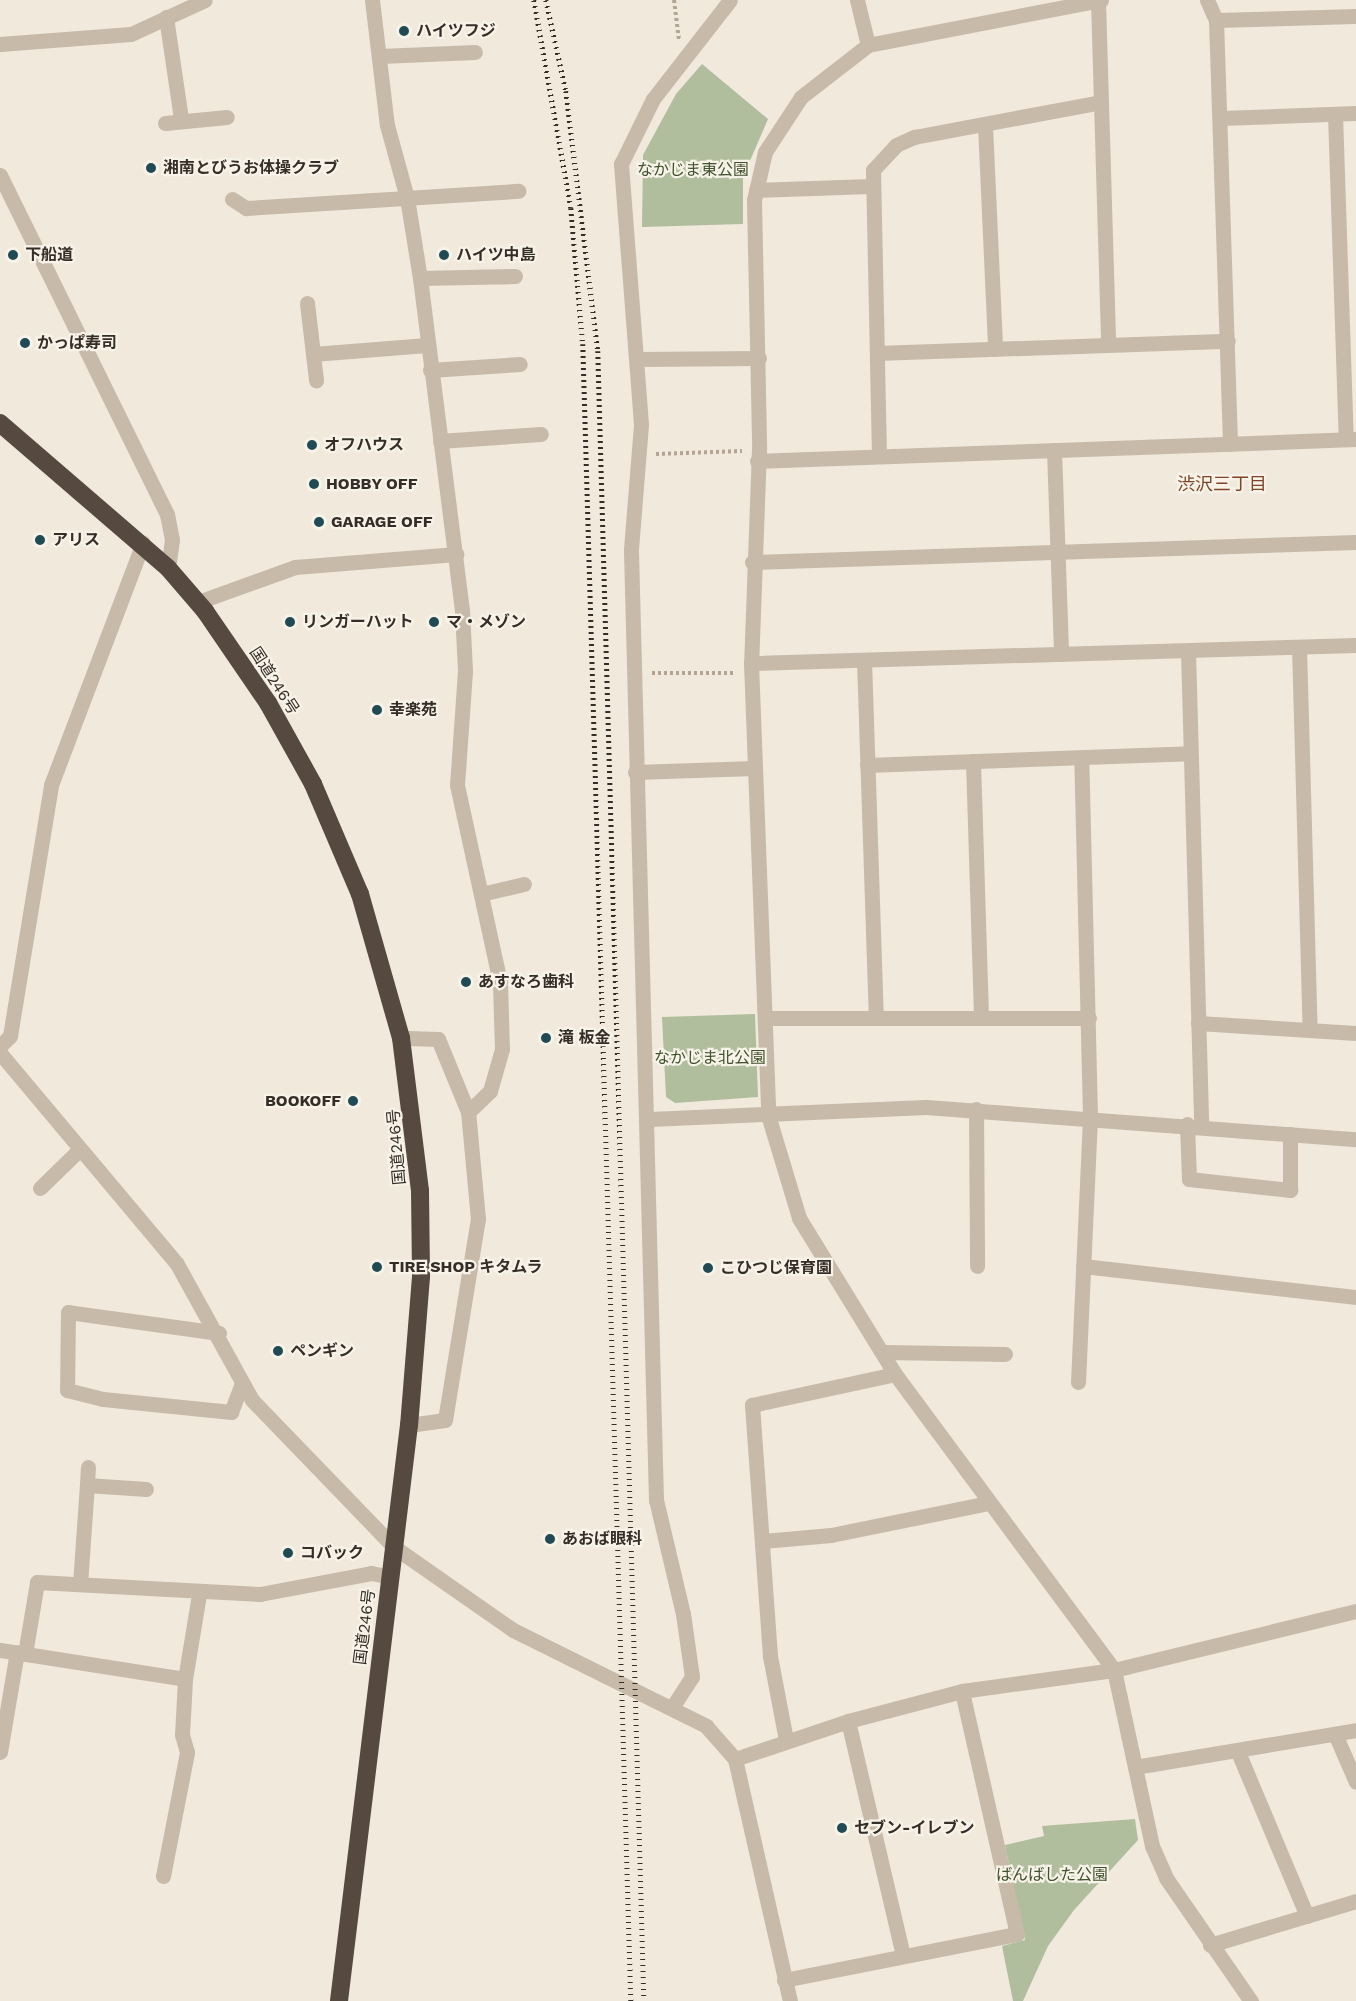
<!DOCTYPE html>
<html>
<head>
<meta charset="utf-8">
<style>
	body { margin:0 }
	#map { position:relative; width:1356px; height:2001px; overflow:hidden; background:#f0e9dc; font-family:"Work Sans","Noto Sans JP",sans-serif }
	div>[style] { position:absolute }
	.green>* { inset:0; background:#b0be9d }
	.path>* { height:4px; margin-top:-2px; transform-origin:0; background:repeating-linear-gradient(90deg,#b3a493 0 3px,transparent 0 6px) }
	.minor>* { height:15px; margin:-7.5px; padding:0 7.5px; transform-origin:7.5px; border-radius:7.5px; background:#c8baa9 }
	.highway>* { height:18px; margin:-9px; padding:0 9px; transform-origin:9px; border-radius:9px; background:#564940 }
	.rail>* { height:4.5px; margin-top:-2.25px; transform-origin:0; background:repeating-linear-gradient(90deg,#352e28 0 1.5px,transparent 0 6px) }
	.dots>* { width:16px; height:16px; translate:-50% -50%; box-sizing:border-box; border:3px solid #f8f3e8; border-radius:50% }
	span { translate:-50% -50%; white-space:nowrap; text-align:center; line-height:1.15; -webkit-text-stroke:4.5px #f8f3e8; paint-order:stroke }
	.poi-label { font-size:16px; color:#352e28; font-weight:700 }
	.left { translate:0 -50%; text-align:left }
	.right { translate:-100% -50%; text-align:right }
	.park-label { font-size:16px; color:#41522e }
	.street-label { font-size:16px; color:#352e28 }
	.neighbourhood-label { font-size:18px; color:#7f4527 }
</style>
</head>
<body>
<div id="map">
	<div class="green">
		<i style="clip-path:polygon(702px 64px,768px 119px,743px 177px,743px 224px,642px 227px,643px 155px,676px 94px)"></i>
		<i style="clip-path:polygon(755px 1014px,758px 1097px,675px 1103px,666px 1097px,662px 1017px)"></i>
		<i style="clip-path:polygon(1135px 1819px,1138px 1840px,1074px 1910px,1048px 1946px,1023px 2001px,1013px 2001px,1002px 1946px,1025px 1940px,1005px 1845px,1044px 1836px,1042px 1826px)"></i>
	</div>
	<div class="path">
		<i style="left:674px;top:0;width:40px;rotate:82.9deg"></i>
		<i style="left:656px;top:454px;width:86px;rotate:-2deg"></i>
		<i style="left:652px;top:673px;width:82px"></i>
	</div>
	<div class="minor">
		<i style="left:372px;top:0;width:126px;rotate:83.2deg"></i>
		<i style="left:387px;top:125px;width:76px;rotate:74.7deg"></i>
		<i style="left:407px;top:198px;width:81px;rotate:80.8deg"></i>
		<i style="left:420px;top:278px;width:336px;rotate:82.8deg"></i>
		<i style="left:462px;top:611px;width:60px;rotate:87.1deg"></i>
		<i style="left:465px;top:671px;width:114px;rotate:94deg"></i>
		<i style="left:457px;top:785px;width:203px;rotate:77.7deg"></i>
		<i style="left:500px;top:983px;width:66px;rotate:88.3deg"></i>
		<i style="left:502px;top:1049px;width:44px;rotate:105.9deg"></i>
		<i style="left:490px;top:1091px;width:30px;rotate:136deg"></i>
		<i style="left:468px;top:1112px;width:79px;rotate:-112.3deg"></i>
		<i style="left:438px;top:1039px;width:37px;rotate:-178deg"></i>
		<i style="left:857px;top:0;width:46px;rotate:76.3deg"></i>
		<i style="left:1101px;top:0;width:237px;rotate:169.1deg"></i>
		<i style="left:868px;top:45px;width:85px;rotate:142.2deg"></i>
		<i style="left:801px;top:97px;width:66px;rotate:123.2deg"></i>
		<i style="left:765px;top:152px;width:49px;rotate:102.9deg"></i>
		<i style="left:754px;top:200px;width:249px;rotate:88.8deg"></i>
		<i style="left:759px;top:449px;width:214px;rotate:92.1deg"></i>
		<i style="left:751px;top:663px;width:452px;rotate:87.8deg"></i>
		<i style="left:768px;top:1115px;width:108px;rotate:73.2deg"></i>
		<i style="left:799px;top:1218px;width:183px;rotate:58.4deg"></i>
		<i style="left:895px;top:1374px;width:368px;rotate:53.5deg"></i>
		<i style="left:1114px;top:1670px;width:180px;rotate:77.8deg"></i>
		<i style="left:1152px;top:1846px;width:35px;rotate:66deg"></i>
		<i style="left:1166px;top:1878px;width:150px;rotate:55.4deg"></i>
		<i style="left:1207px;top:0;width:22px;rotate:66deg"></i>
		<i style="left:1216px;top:20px;width:424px;rotate:88.1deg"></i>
		<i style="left:1098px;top:1px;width:344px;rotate:88.3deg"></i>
		<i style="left:166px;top:17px;width:102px;rotate:81.6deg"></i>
		<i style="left:1216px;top:20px;width:140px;rotate:-1.6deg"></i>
		<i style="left:0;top:44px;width:131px;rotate:-4.4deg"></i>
		<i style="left:131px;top:34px;width:81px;rotate:-24.7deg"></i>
		<i style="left:380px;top:56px;width:95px;rotate:-2.4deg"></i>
		<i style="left:1335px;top:114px;width:325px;rotate:88.1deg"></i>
		<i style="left:1221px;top:118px;width:135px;rotate:-2.1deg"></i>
		<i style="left:165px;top:123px;width:62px;rotate:-5.5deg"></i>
		<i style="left:985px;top:125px;width:224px;rotate:87.4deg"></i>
		<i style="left:0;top:175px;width:378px;rotate:63.8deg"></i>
		<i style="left:167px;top:514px;width:26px;rotate:79deg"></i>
		<i style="left:172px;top:540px;width:28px;rotate:98deg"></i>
		<i style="left:756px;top:190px;width:115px;rotate:-2deg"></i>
		<i style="left:232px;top:199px;width:17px;rotate:33deg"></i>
		<i style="left:246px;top:208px;width:273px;rotate:-3.6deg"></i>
		<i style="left:420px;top:278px;width:95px;rotate:-1.2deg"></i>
		<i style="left:307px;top:303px;width:78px;rotate:83.3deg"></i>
		<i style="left:877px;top:353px;width:351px;rotate:-2deg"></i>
		<i style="left:313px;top:354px;width:114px;rotate:-4.5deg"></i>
		<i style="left:638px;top:359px;width:121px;rotate:-0.5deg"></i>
		<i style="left:430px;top:370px;width:90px;rotate:-3.8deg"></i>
		<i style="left:440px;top:441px;width:101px;rotate:-4deg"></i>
		<i style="left:1054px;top:450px;width:204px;rotate:88deg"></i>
		<i style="left:879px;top:456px;width:286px;rotate:-91.2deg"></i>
		<i style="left:873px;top:170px;width:34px;rotate:-47deg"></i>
		<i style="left:896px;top:145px;width:20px;rotate:-24deg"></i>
		<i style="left:914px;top:137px;width:190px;rotate:-10.6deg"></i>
		<i style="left:757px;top:461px;width:599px;rotate:-2.1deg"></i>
		<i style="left:752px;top:562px;width:604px;rotate:-1.9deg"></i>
		<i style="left:198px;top:602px;width:103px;rotate:-19.8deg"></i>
		<i style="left:295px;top:567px;width:162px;rotate:-4.6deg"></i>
		<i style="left:1299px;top:647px;width:383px;rotate:88.4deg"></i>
		<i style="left:1188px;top:651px;width:474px;rotate:88.4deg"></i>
		<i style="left:864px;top:660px;width:358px;rotate:88.1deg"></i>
		<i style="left:751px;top:663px;width:605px;rotate:-1.7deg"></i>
		<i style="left:973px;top:761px;width:257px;rotate:88.2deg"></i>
		<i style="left:867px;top:765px;width:323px;rotate:-2.1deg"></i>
		<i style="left:635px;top:772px;width:120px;rotate:-1.9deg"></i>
		<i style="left:481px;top:894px;width:44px;rotate:-13.1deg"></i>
		<i style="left:765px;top:1018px;width:324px"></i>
		<i style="left:1198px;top:1023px;width:158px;rotate:3.6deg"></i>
		<i style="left:0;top:1046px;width:14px;rotate:-45deg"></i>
		<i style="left:10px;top:1036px;width:254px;rotate:-80.7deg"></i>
		<i style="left:51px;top:785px;width:259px;rotate:-69.2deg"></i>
		<i style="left:0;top:1053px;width:275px;rotate:50deg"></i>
		<i style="left:177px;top:1264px;width:155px;rotate:61.1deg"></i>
		<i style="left:252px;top:1400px;width:204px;rotate:46deg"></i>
		<i style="left:394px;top:1547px;width:145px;rotate:34.9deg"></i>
		<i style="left:513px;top:1630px;width:216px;rotate:26.4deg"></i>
		<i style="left:706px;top:1726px;width:44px;rotate:48.7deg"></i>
		<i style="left:735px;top:1759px;width:248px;rotate:77.2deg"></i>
		<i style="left:976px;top:1109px;width:157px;rotate:89.6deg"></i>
		<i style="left:650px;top:1119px;width:276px;rotate:-2.5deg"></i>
		<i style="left:926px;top:1107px;width:431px;rotate:4.3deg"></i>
		<i style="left:1187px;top:1124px;width:55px;rotate:87.9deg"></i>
		<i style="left:1189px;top:1179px;width:102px;rotate:6.2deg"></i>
		<i style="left:1290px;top:1190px;width:56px;rotate:-90deg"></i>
		<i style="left:40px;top:1188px;width:56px;rotate:-44.3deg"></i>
		<i style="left:1083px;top:1266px;width:275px;rotate:6.5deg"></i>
		<i style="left:219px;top:1333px;width:152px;rotate:-172.1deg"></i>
		<i style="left:68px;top:1312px;width:78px;rotate:90.7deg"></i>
		<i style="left:67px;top:1390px;width:37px;rotate:14deg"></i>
		<i style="left:103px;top:1399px;width:129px;rotate:5.8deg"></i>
		<i style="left:231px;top:1412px;width:31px;rotate:-69deg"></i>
		<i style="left:884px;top:1352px;width:121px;rotate:0.9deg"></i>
		<i style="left:1078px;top:1382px;width:266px;rotate:-87.4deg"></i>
		<i style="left:1090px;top:1116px;width:358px;rotate:-91.4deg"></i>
		<i style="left:409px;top:1425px;width:36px;rotate:-8deg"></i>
		<i style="left:445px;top:1420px;width:204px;rotate:-80.7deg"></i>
		<i style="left:478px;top:1219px;width:107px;rotate:-95.3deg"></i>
		<i style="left:87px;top:1485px;width:18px;rotate:-87deg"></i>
		<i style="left:763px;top:1541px;width:68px;rotate:-5deg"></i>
		<i style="left:831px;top:1535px;width:160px;rotate:-11.5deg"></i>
		<i style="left:80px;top:1584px;width:99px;rotate:-86deg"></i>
		<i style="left:87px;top:1485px;width:59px;rotate:3.9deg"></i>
		<i style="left:0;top:1650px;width:187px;rotate:8.9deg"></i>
		<i style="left:25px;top:1654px;width:73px;rotate:-80.5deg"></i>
		<i style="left:37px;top:1582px;width:223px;rotate:3.1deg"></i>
		<i style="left:260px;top:1594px;width:113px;rotate:-10.7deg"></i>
		<i style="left:371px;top:1573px;width:20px;rotate:11deg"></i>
		<i style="left:673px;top:1706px;width:35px;rotate:-57deg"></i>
		<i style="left:692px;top:1677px;width:64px;rotate:-98.1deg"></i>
		<i style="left:683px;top:1614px;width:117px;rotate:-103.3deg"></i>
		<i style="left:656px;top:1500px;width:951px;rotate:-91.51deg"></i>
		<i style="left:631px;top:549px;width:125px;rotate:-85.4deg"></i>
		<i style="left:641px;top:424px;width:261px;rotate:-94.4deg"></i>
		<i style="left:621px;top:164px;width:72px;rotate:-63.8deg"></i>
		<i style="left:653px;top:99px;width:125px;rotate:-52.1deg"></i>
		<i style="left:848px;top:1721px;width:241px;rotate:76.8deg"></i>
		<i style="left:1335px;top:1734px;width:52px;rotate:66.4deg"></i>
		<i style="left:786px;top:1740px;width:86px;rotate:-100.8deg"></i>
		<i style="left:770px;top:1656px;width:252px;rotate:-94.1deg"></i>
		<i style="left:752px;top:1405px;width:146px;rotate:-12.2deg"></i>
		<i style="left:0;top:1752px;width:101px;rotate:-80.4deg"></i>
		<i style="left:1238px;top:1752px;width:178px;rotate:67.2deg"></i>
		<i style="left:735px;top:1759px;width:119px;rotate:-18.6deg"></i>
		<i style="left:848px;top:1721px;width:118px;rotate:-14.7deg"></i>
		<i style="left:962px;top:1691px;width:153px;rotate:-7.9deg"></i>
		<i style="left:1114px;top:1670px;width:249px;rotate:-13.7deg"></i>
		<i style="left:1135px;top:1767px;width:224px;rotate:-9.5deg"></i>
		<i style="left:163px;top:1876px;width:126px;rotate:-79deg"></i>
		<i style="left:187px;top:1752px;width:18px;rotate:-106deg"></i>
		<i style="left:182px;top:1735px;width:56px;rotate:-86.9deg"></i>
		<i style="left:185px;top:1679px;width:86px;rotate:-80.6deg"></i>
		<i style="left:1210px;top:1945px;width:152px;rotate:-16.8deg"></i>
		<i style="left:784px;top:1980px;width:237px;rotate:-11.2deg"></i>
		<i style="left:1017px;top:1934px;width:249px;rotate:-102.8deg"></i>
	</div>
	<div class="highway">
		<i style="left:0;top:423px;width:222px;rotate:40.8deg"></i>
		<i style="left:168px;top:568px;width:57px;rotate:49.3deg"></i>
		<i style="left:205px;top:611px;width:112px;rotate:55.6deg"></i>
		<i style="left:268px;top:703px;width:93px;rotate:60.9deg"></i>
		<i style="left:313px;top:784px;width:120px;rotate:66.9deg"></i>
		<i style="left:360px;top:894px;width:150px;rotate:74.1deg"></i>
		<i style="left:401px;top:1038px;width:154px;rotate:82.9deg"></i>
		<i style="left:420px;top:1191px;width:86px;rotate:89.3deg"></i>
		<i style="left:421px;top:1277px;width:148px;rotate:94.6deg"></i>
		<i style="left:409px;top:1425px;width:580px;rotate:96.93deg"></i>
	</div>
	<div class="rail">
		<i style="left:534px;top:0;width:211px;rotate:79.9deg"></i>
		<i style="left:571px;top:208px;width:137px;rotate:85deg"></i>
		<i style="left:583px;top:344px;width:1658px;rotate:88.34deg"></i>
		<i style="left:546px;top:0;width:93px;rotate:77.6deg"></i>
		<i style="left:566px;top:91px;width:262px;rotate:83deg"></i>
		<i style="left:598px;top:351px;width:1651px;rotate:88.4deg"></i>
	</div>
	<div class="dots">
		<i style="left:404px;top:31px;background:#214b54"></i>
		<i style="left:151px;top:168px;background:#214b54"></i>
		<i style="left:13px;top:255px;background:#214b54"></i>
		<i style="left:444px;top:255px;background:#214b54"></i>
		<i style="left:25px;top:343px;background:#214b54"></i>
		<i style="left:312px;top:445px;background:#214b54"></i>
		<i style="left:314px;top:484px;background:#214b54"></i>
		<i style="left:319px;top:522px;background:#214b54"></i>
		<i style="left:40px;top:540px;background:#214b54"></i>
		<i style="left:290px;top:622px;background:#214b54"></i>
		<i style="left:434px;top:622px;background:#214b54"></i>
		<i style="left:377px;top:710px;background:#214b54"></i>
		<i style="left:466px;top:982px;background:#214b54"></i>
		<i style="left:546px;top:1038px;background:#214b54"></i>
		<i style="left:353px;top:1101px;background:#214b54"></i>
		<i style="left:377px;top:1267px;background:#214b54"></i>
		<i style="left:708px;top:1268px;background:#214b54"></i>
		<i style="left:278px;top:1351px;background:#214b54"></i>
		<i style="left:550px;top:1539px;background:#214b54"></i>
		<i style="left:288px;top:1553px;background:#214b54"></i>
		<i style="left:842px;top:1828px;background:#214b54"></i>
	</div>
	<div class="poi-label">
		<span class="left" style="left:416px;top:31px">ハイツフジ</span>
		<span class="left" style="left:163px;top:168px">湘南とびうお体操クラブ</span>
		<span class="left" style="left:25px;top:255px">下船道</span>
		<span class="left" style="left:456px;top:255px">ハイツ中島</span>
		<span class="left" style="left:37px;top:343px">かっぱ寿司</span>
		<span class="left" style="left:324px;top:445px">オフハウス</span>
		<span class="left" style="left:326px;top:484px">HOBBY OFF</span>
		<span class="left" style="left:331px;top:522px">GARAGE OFF</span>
		<span class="left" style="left:52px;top:540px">アリス</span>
		<span class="left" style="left:302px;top:622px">リンガーハット</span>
		<span class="left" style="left:446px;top:622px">マ・メゾン</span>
		<span class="left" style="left:389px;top:710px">幸楽苑</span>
		<span class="left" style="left:478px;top:982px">あすなろ歯科</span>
		<span class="left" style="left:558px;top:1038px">滝 板金</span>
		<span class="right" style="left:341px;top:1101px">BOOKOFF</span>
		<span class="left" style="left:389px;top:1267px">TIRE SHOP キタムラ</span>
		<span class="left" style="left:720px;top:1268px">こひつじ保育園</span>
		<span class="left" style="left:290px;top:1351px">ペンギン</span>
		<span class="left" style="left:562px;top:1539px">あおば眼科</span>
		<span class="left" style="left:300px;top:1553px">コバック</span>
		<span class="left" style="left:854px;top:1828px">セブン-イレブン</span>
	</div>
	<div class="park-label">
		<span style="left:693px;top:170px">なかじま東公園</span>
		<span style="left:710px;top:1058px">なかじま北公園</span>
		<span style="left:1052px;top:1875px">ばんばした公園</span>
	</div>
	<div class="street-label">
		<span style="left:274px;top:681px;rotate:57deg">国道246号</span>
		<span style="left:397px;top:1147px;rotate:-95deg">国道246号</span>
		<span style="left:365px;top:1627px;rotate:-83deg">国道246号</span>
	</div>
	<div class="neighbourhood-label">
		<span style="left:1222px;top:484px">渋沢三丁目</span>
	</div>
</div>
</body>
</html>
